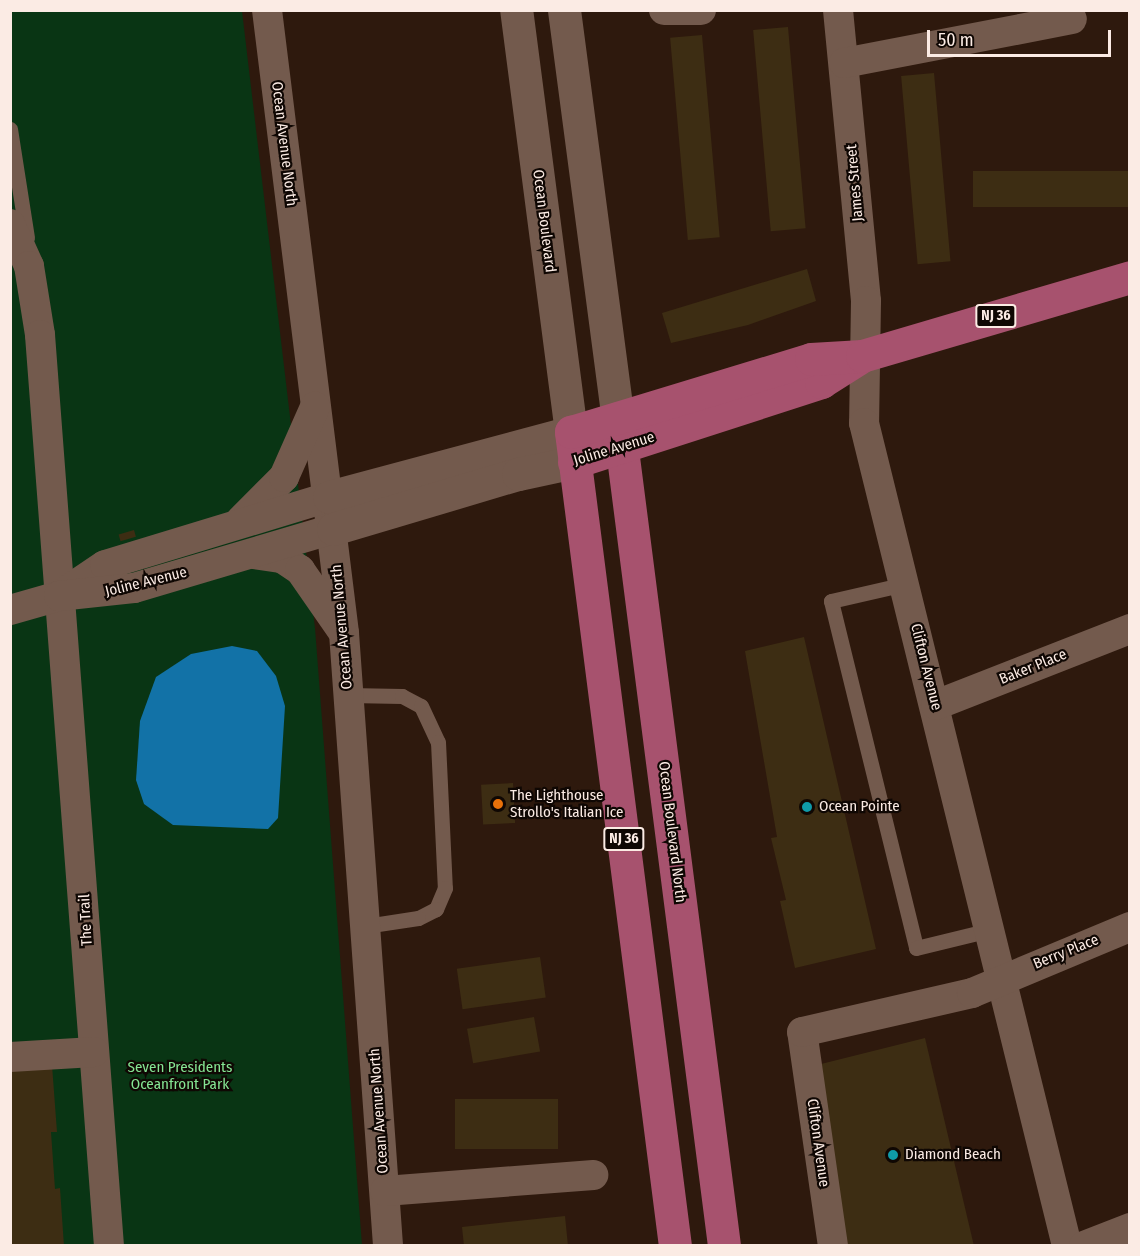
<!DOCTYPE html>
<html>
<head>
<meta charset="utf-8">
<style>
	body { margin:0 }
	#map { position:relative; width:1140px; height:1256px; overflow:hidden; background:#2e190d; font-family:"Fira Sans Condensed",sans-serif }
	div>[style] { position:absolute }
	.green>* { inset:0; background:#093514 }
	.water>* { inset:0; background:#1272a7 }
	.building>* { inset:0; background:#3d2d13; transform-origin:0 0 }
	.lane>* { height:15px; margin:-7.5px; padding:0 7.5px; transform-origin:7.5px; border-radius:7.5px; background:#735a4d }
	.street>* { height:30px; margin:-15px; padding:0 15px; transform-origin:15px; border-radius:15px; background:#735a4d }
	.secondary>* { height:33px; margin:-16.5px; padding:0 16.5px; transform-origin:16.5px; border-radius:16.5px; background:#735a4d }
	.primary>* { height:33px; margin:-16.5px; padding:0 16.5px; transform-origin:16.5px; border-radius:16.5px; background:#a7526e }
	.dots>* { width:16px; height:16px; translate:-50% -50%; box-sizing:border-box; border:3px solid #0f0703; border-radius:50% }
	span { translate:-50% -50%; white-space:nowrap; text-align:center; line-height:1.15; -webkit-text-stroke:4.5px #0f0703; paint-order:stroke }
	.shield-label span { padding:2px 4px; background:#0f0703; border:2px solid; border-radius:4px; -webkit-text-stroke-width:0 }
	.shield-label { font-size:14px; color:#fbebe4; font-weight:700 }
	.street-label { font-size:15px; color:#fbebe4 }
	.poi-label { font-size:15px; color:#fbebe4 }
	.left { translate:0 -50%; text-align:left }
	.park-label { font-size:15px; color:#85e593 }
	.frame { position:absolute; inset:0; border:12px solid #fbebe4; pointer-events:none }
	.scale { position:absolute; left:927px; top:30px; width:184px; height:27px; box-sizing:border-box; border:3px solid #fbebe4; border-top:0; padding-left:8px; font-size:18px; line-height:21px; white-space:nowrap; color:#fbebe4; -webkit-text-stroke:4px #0f0703; paint-order:stroke }
</style>
</head>
<body>
<div id="map">
	<div class="green">
		<i style="clip-path:polygon(11px 11px,242px 11px,315px 628px,362px 1245px,11px 1245px)"></i>
	</div>
	<div class="water">
		<i style="clip-path:polygon(232px 646px,257px 651px,276px 676px,285px 706px,278px 818px,268px 829px,173px 825px,144px 804px,136px 780px,140px 721px,156px 677px,191px 654px)"></i>
	</div>
	<div class="building">
		<i style="left:788px;top:27px;width:202px;height:35px;rotate:85deg"></i>
		<i style="left:702px;top:35px;width:203px;height:32px;rotate:85deg"></i>
		<i style="left:934px;top:73px;width:189px;height:33px;rotate:85deg"></i>
		<i style="left:1130px;top:171px;width:36px;height:157px;rotate:90deg"></i>
		<i style="clip-path:polygon(807px 269px,816px 301px,748px 325px,671px 343px,662px 313px)"></i>
		<i style="left:134px;top:530px;width:7px;height:16px;rotate:74deg"></i>
		<i style="clip-path:polygon(804px 637px,876px 949px,795px 968px,780px 901px,786px 900px,771px 838px,777px 837px,745px 651px)"></i>
		<i style="left:513px;top:783px;width:40px;height:32px;rotate:87deg"></i>
		<i style="left:540px;top:957px;width:41px;height:84px;rotate:82deg"></i>
		<i style="left:534px;top:1017px;width:35px;height:68px;rotate:80deg"></i>
		<i style="clip-path:polygon(925px 1038px,974px 1246px,845px 1246px,821px 1064px)"></i>
		<i style="clip-path:polygon(52px 1065px,57px 1132px,51px 1132px,55px 1189px,60px 1188px,64px 1246px,10px 1246px,10px 1067px)"></i>
		<i style="left:455px;top:1099px;width:103px;height:50px"></i>
		<i style="clip-path:polygon(565px 1216px,568px 1246px,464px 1246px,462px 1227px)"></i>
	</div>
	<div class="lane">
		<i style="left:10px;top:129px;width:110px;rotate:81.1deg"></i>
		<i style="left:905px;top:584px;width:76px;rotate:167.1deg"></i>
		<i style="left:831px;top:601px;width:357px;rotate:76.2deg"></i>
		<i style="left:916px;top:948px;width:76px;rotate:-13.7deg"></i>
		<i style="left:348px;top:695px;width:54px;rotate:1.1deg"></i>
		<i style="left:402px;top:696px;width:21px;rotate:28deg"></i>
		<i style="left:421px;top:706px;width:40px;rotate:65deg"></i>
		<i style="left:438px;top:742px;width:146px;rotate:87.3deg"></i>
		<i style="left:445px;top:888px;width:23px;rotate:113deg"></i>
		<i style="left:436px;top:909px;width:20px;rotate:153deg"></i>
		<i style="left:418px;top:918px;width:54px;rotate:171.4deg"></i>
	</div>
	<div class="street">
		<i style="left:267px;top:10px;width:628px;rotate:82.95deg"></i>
		<i style="left:344px;top:633px;width:615px;rotate:85.89deg"></i>
		<i style="left:664px;top:10px;width:37px"></i>
		<i style="left:838px;top:10px;width:292px;rotate:84.5deg"></i>
		<i style="left:866px;top:301px;width:122px;rotate:90.9deg"></i>
		<i style="left:864px;top:423px;width:848px;rotate:76.14deg"></i>
		<i style="left:844px;top:63px;width:232px;rotate:-10.9deg"></i>
		<i style="left:10px;top:224px;width:46px;rotate:65.7deg"></i>
		<i style="left:29px;top:266px;width:70px;rotate:80.9deg"></i>
		<i style="left:40px;top:335px;width:914px;rotate:85.67deg"></i>
		<i style="left:241px;top:520px;width:61px;rotate:-45deg"></i>
		<i style="left:284px;top:477px;width:77px;rotate:-66.1deg"></i>
		<i style="left:253px;top:554px;width:29px;rotate:8deg"></i>
		<i style="left:282px;top:558px;width:22px;rotate:34deg"></i>
		<i style="left:300px;top:570px;width:72px;rotate:55.2deg"></i>
		<i style="left:59px;top:596px;width:55px;rotate:-34deg"></i>
		<i style="left:105px;top:565px;width:234px;rotate:-16.9deg"></i>
		<i style="left:10px;top:610px;width:51px;rotate:-15.9deg"></i>
		<i style="left:59px;top:596px;width:75px;rotate:-6.1deg"></i>
		<i style="left:134px;top:588px;width:208px;rotate:-16.5deg"></i>
		<i style="left:936px;top:705px;width:208px;rotate:-21.4deg"></i>
		<i style="left:10px;top:1057px;width:84px;rotate:-3.4deg"></i>
		<i style="left:385px;top:1191px;width:209px;rotate:-4.4deg"></i>
		<i style="left:833px;top:1246px;width:216px;rotate:-98.2deg"></i>
		<i style="left:802px;top:1032px;width:174px;rotate:-12.9deg"></i>
		<i style="left:972px;top:993px;width:171px;rotate:-22.7deg"></i>
		<i style="left:1084px;top:1246px;width:49px;rotate:-21.4deg"></i>
	</div>
	<div class="secondary">
		<i style="left:564px;top:10px;width:412px;rotate:82.5deg"></i>
		<i style="left:329px;top:497px;width:251px;rotate:-15deg"></i>
		<i style="left:571px;top:432px;width:426px;rotate:-97.4deg"></i>
		<i style="left:333px;top:529px;width:193px;rotate:-16.6deg"></i>
		<i style="left:518px;top:474px;width:57px;rotate:-12.1deg"></i>
	</div>
	<div class="primary">
		<i style="left:618px;top:418px;width:835px;rotate:82.7deg"></i>
		<i style="left:574px;top:462px;width:260px;rotate:-17.9deg"></i>
		<i style="left:821px;top:382px;width:45px;rotate:-32.3deg"></i>
		<i style="left:675px;top:1246px;width:821px;rotate:-97.28deg"></i>
		<i style="left:571px;top:432px;width:251px;rotate:-16.9deg"></i>
		<i style="left:811px;top:359px;width:51px;rotate:-3.4deg"></i>
		<i style="left:862px;top:356px;width:279px;rotate:-16.4deg"></i>
	</div>
	<div class="dots">
		<i style="left:498px;top:804px;background:#e8710a"></i>
		<i style="left:807px;top:807px;background:#0f9aa8"></i>
		<i style="left:893px;top:1155px;background:#0f9aa8"></i>
	</div>
	<div class="shield-label">
		<span style="left:996px;top:316px">NJ 36</span>
		<span style="left:624px;top:839px">NJ 36</span>
	</div>
	<div class="street-label">
		<span style="left:284px;top:144px;rotate:83deg">Ocean Avenue North</span>
		<span style="left:855px;top:183px;rotate:-95deg">James Street</span>
		<span style="left:544px;top:221px;rotate:83deg">Ocean Boulevard</span>
		<span style="left:614px;top:449px;rotate:-17deg">Joline Avenue</span>
		<span style="left:146px;top:582px;rotate:-14deg">Joline Avenue</span>
		<span style="left:342px;top:627px;rotate:-95deg">Ocean Avenue North</span>
		<span style="left:926px;top:667px;rotate:76deg">Clifton Avenue</span>
		<span style="left:1033px;top:667px;rotate:-22deg">Baker Place</span>
		<span style="left:672px;top:832px;rotate:83deg">Ocean Boulevard North</span>
		<span style="left:86px;top:920px;rotate:-93deg">The Trail</span>
		<span style="left:1066px;top:952px;rotate:-22deg">Berry Place</span>
		<span style="left:379px;top:1111px;rotate:-94deg">Ocean Avenue North</span>
		<span style="left:818px;top:1143px;rotate:82deg">Clifton Avenue</span>
	</div>
	<div class="poi-label">
		<span class="left" style="left:510px;top:804px">The Lighthouse<br>Strollo's Italian Ice</span>
		<span class="left" style="left:819px;top:807px">Ocean Pointe</span>
		<span class="left" style="left:905px;top:1155px">Diamond Beach</span>
	</div>
	<div class="park-label">
		<span style="left:180px;top:1076px">Seven Presidents<br>Oceanfront Park</span>
	</div>
	<div class="frame"></div>
	<div class="scale">50 m</div>
</div>
</body>
</html>
